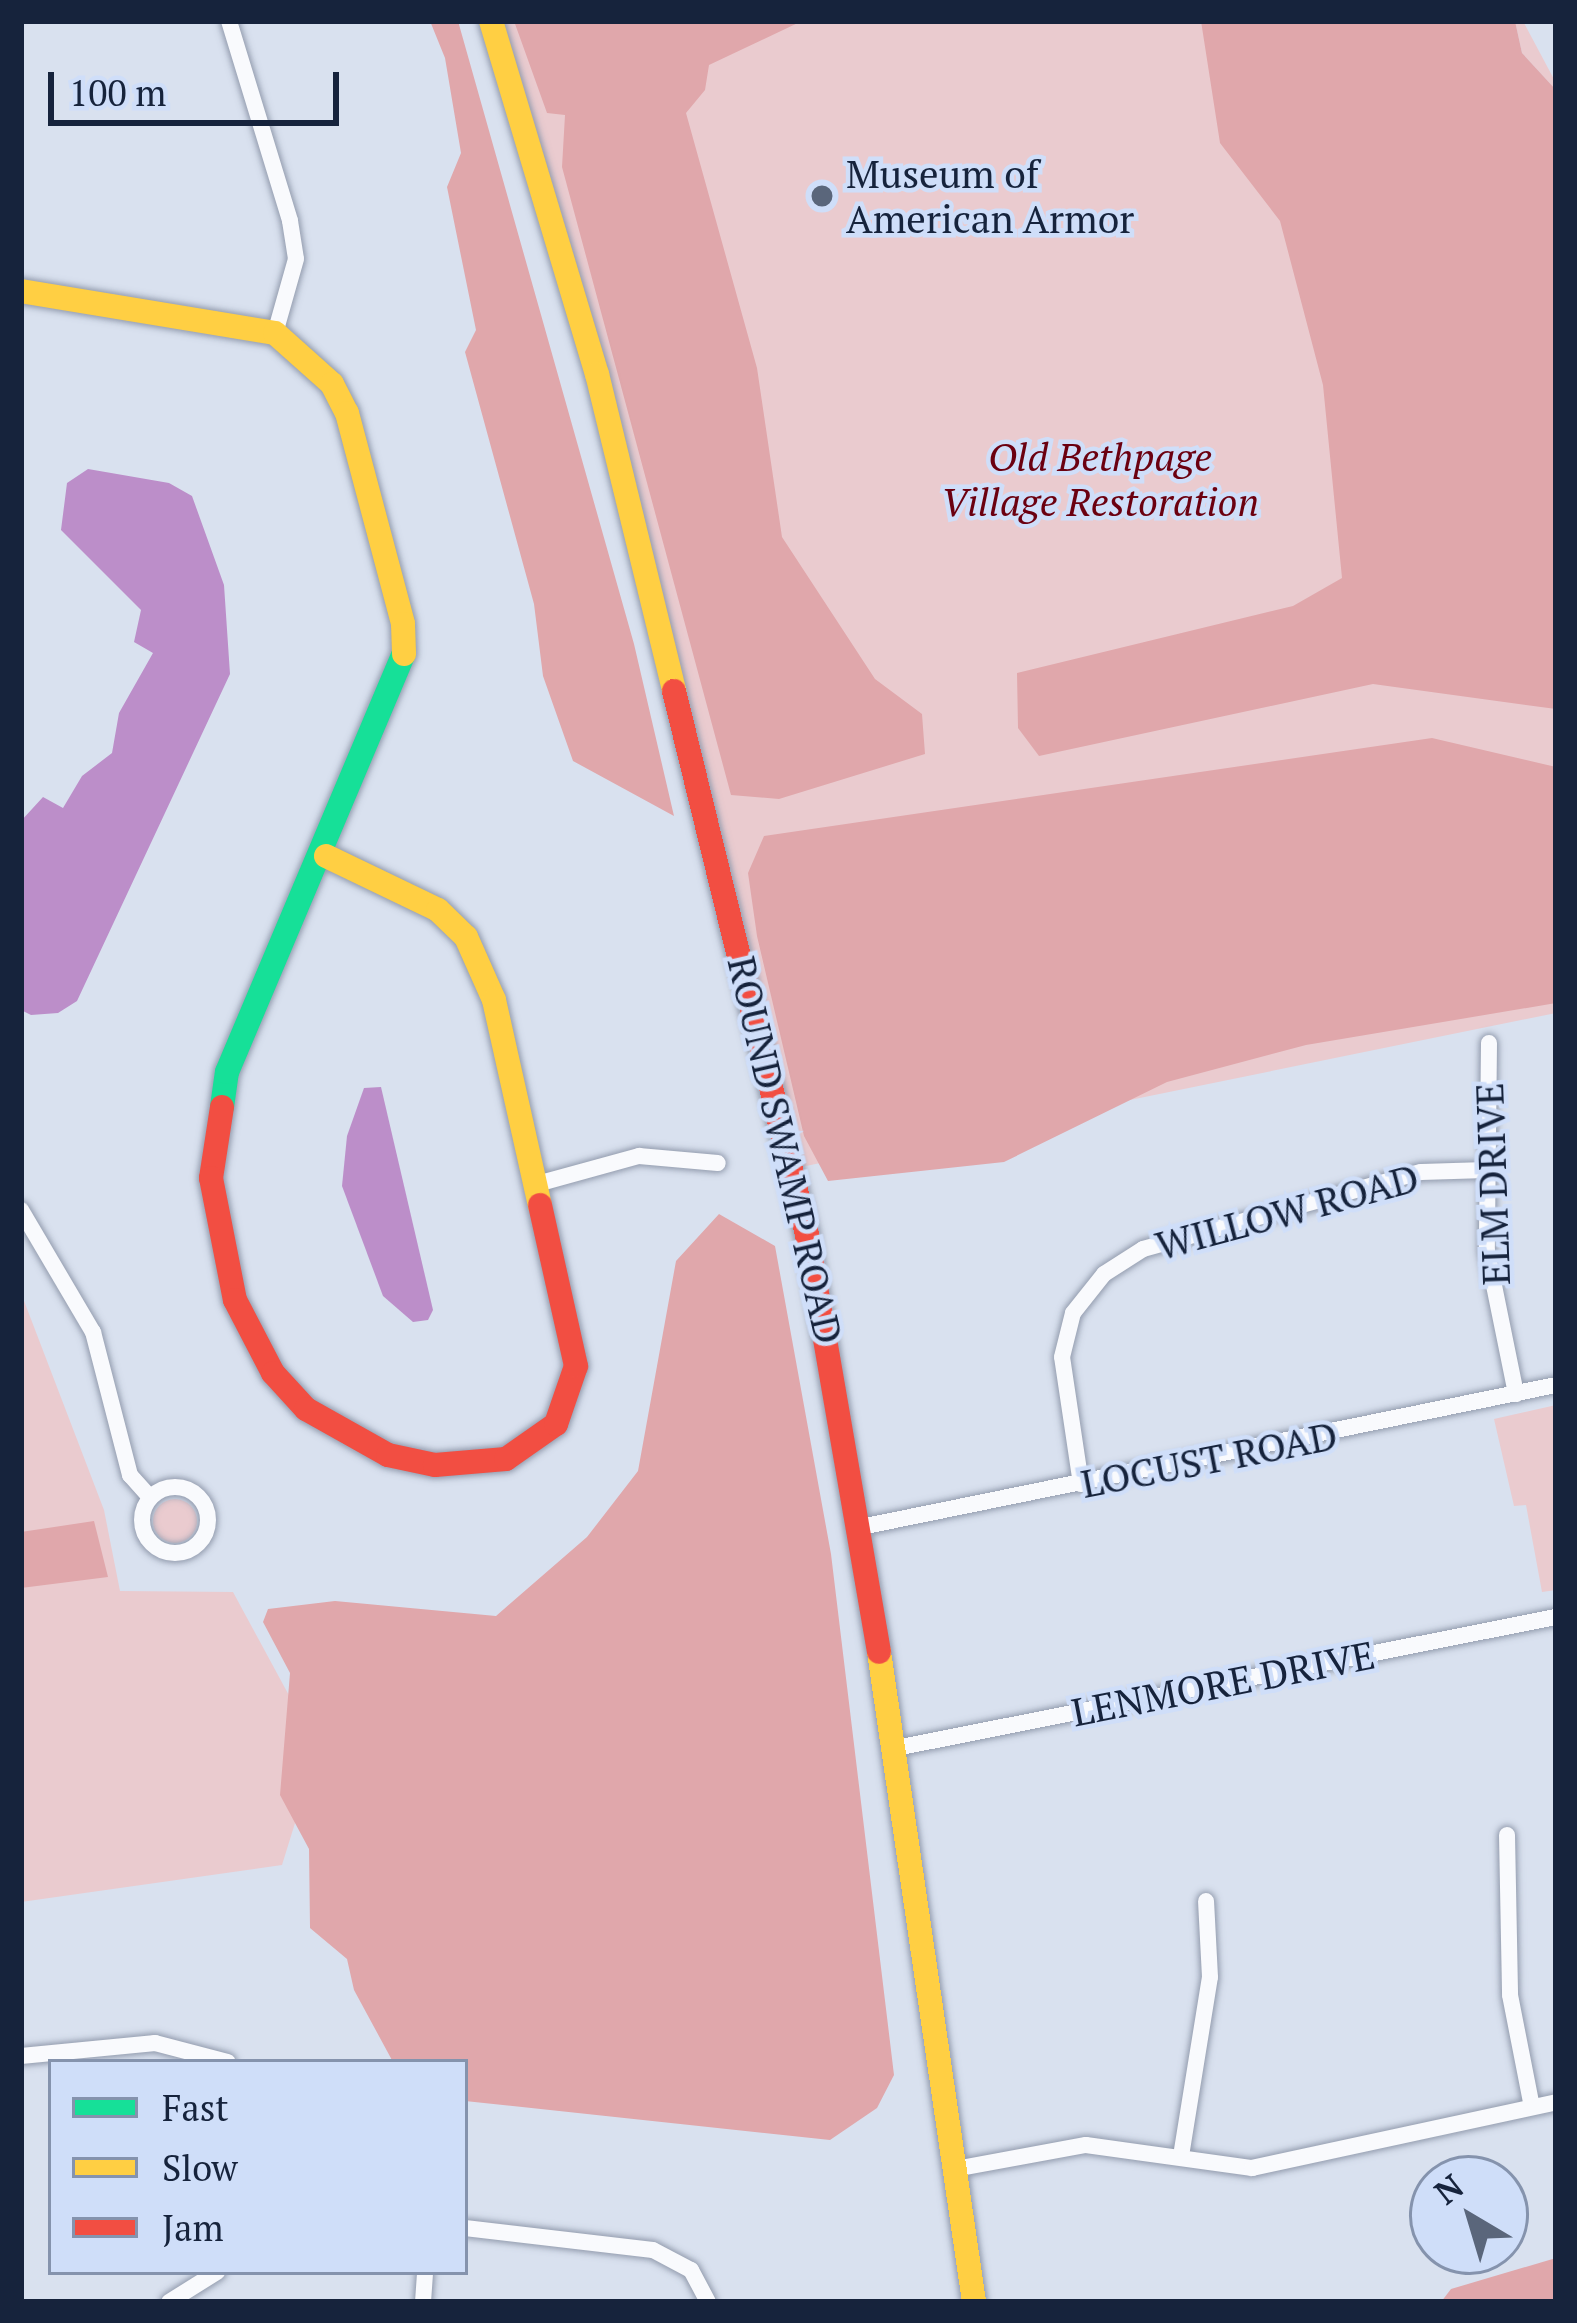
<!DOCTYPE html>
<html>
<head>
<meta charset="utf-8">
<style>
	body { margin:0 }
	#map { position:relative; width:1577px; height:2323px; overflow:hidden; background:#d9e1ef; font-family:"PT Serif",serif }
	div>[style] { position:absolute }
	.green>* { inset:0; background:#eacbcf }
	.round { border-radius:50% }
	.forest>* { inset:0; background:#e0a7ab }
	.water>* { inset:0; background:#bc8ec9 }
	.roads { filter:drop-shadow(0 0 3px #939cae) drop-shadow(0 0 3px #939cae) }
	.street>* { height:16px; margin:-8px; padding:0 8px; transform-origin:8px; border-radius:8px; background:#f9fafd }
	.street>.ring { margin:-8px; padding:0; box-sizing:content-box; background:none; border:16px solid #f9fafd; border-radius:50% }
	.fast>* { height:24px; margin:-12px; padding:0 12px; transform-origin:12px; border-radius:12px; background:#16e098 }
	.slow>* { height:24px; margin:-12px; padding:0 12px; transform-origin:12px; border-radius:12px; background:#ffcf43 }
	.jam>* { height:24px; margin:-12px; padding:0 12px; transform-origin:12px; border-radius:12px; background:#f24e42 }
	.dots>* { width:33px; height:33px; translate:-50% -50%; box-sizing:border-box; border:6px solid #cfdef9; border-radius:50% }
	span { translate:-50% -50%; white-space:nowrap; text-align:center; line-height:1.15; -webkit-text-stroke:9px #cfdef9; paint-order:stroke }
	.poi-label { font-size:39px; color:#16233c }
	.left { translate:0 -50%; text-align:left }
	.park-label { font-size:39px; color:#6b0010; font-style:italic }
	.street-label { font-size:39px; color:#16233c }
	.frame { position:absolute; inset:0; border:24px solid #16233c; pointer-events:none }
	.legend { position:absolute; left:48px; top:2059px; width:420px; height:216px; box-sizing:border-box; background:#cfdef9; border:3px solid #8593ad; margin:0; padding:15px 21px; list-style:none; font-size:36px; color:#16233c }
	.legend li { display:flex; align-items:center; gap:24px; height:60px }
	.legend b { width:60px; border:3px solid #8593ad }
	.north { position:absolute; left:1409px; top:2155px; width:120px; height:120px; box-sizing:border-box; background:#cfdef9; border:3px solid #8593ad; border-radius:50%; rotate:322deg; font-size:33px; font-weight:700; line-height:48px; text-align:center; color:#16233c }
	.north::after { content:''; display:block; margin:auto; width:42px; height:54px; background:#5a667b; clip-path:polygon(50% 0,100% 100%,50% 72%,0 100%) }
	.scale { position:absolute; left:48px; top:72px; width:291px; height:54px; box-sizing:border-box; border:6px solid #16233c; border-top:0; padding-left:15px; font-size:36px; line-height:42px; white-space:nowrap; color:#16233c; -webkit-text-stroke:9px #cfdef9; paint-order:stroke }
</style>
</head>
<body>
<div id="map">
	<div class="green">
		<i style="clip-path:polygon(497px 21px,1480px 21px,1554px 88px,1522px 53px,1515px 21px,1523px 21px,1556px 83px,1556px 1013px,796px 1168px)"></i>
		<i style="clip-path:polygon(21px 1293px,104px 1510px,120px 1591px,233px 1592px,318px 1749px,282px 1865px,21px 1902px)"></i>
		<i style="clip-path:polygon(1556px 1405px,1556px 1590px,1542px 1592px,1526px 1505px,1514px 1506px,1494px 1419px)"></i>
		<i class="round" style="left:153px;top:1499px;width:44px;height:44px"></i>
	</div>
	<div class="forest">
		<i style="clip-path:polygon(430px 21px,458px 21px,634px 644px,674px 816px,573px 761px,543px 676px,534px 604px,465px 352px,476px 330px,447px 187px,461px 153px,445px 58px)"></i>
		<i style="clip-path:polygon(514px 21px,802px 21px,709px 65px,705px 90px,686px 113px,757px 368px,782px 537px,875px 679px,922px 714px,925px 754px,779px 799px,731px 795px,562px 167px,565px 115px,547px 113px)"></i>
		<i style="clip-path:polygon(1201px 21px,1515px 21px,1522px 53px,1556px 90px,1556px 709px,1373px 684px,1039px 756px,1018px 728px,1017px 673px,1293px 606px,1342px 578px,1323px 385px,1280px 221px,1220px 143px)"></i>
		<i style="clip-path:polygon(1432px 738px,1556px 767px,1556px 1003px,1306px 1045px,1167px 1082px,1004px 1162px,828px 1181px,804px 1136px,757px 936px,748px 873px,764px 836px)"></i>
		<i style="clip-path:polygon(719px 1214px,775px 1246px,831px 1554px,894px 2075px,877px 2108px,830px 2140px,465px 2101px,465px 2062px,393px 2062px,354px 1990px,347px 1959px,310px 1928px,309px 1849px,280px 1795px,290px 1673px,263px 1622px,268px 1609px,335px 1601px,496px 1616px,587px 1537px,638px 1471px,676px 1261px)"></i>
		<i style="clip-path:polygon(94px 1521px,108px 1577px,21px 1588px,21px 1532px)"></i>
		<i style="clip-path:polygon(1556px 2258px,1556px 2302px,1441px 2302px,1451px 2289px)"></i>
	</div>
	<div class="water">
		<i style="clip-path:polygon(88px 469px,169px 483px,192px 496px,224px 585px,230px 674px,77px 1001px,58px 1013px,31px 1015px,21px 1010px,21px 821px,43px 797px,63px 808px,82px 776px,112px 753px,119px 713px,153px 653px,134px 642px,141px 610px,61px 530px,67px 483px)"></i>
		<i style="clip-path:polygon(381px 1087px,433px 1310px,428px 1320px,413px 1322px,383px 1296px,342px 1186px,347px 1136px,364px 1088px)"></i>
	</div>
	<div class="roads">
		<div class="street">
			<i style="left:229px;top:21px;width:209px;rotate:73deg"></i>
			<i style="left:290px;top:221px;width:38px;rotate:81deg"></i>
			<i style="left:296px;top:259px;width:77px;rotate:105.8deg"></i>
			<i style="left:1489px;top:1043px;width:208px;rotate:90.6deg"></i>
			<i style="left:1487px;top:1251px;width:146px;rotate:78.5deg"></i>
			<i style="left:537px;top:1184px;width:106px;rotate:-15.4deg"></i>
			<i style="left:639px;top:1156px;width:79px;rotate:5.1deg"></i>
			<i style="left:21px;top:1210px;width:142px;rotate:59.5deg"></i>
			<i style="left:93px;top:1332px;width:148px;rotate:75.5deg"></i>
			<i style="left:130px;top:1475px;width:30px;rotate:48deg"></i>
			<i style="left:1081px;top:1484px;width:128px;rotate:-98.5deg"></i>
			<i style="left:1062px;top:1357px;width:45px;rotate:-76deg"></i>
			<i style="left:1073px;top:1313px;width:50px;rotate:-51.5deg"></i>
			<i style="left:1104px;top:1274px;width:46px;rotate:-32.7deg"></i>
			<i style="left:1143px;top:1249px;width:288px;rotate:-15.5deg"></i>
			<i style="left:1421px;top:1172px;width:65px;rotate:-1.8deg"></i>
			<i class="ring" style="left:142px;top:1487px;width:50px;height:50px"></i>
			<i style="left:861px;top:1527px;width:709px;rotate:-11.55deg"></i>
			<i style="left:891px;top:1749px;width:678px;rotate:-11.23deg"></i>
			<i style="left:1507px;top:1835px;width:160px;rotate:88.9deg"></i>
			<i style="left:1510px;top:1995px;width:114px;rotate:78.9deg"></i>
			<i style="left:21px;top:2056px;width:135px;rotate:-5.5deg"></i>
			<i style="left:155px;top:2043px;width:75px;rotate:14.6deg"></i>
			<i style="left:1181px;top:2156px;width:181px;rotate:-80.8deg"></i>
			<i style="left:1210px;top:1977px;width:76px;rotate:-93deg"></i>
			<i style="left:955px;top:2169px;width:133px;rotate:-10.4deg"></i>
			<i style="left:1086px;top:2145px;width:168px;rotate:7.9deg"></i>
			<i style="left:1252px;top:2168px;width:311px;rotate:-12.2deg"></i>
			<i style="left:465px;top:2228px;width:189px;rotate:6.7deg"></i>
			<i style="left:653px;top:2250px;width:43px;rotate:27.8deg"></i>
			<i style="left:691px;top:2270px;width:36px;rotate:62deg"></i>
			<i style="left:169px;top:2302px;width:57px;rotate:-32deg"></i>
			<i style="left:423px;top:2302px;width:30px;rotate:-86deg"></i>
		</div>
		<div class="fast">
			<i style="left:222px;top:1107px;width:35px;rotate:-82deg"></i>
			<i style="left:227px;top:1072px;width:454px;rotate:-67.1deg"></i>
		</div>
		<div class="slow">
			<i style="left:491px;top:21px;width:369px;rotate:73.3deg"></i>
			<i style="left:597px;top:374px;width:326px;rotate:76.3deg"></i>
			<i style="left:21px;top:291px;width:257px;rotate:9.4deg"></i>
			<i style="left:275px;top:333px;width:76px;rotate:41.8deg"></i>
			<i style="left:332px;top:384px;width:33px;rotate:63deg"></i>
			<i style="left:347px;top:413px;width:218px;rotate:75.1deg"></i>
			<i style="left:403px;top:624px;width:30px;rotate:88deg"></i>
			<i style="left:326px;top:856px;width:124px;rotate:25.7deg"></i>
			<i style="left:438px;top:910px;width:39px;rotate:44deg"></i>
			<i style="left:466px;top:937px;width:69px;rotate:66deg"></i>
			<i style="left:494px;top:1000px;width:210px;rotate:77.4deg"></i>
			<i style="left:879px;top:1652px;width:657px;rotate:81.68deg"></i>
		</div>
		<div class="jam">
			<i style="left:674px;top:691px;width:560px;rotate:76.26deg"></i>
			<i style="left:807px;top:1235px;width:423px;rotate:80.2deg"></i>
			<i style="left:222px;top:1107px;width:72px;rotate:98.8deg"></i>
			<i style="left:211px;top:1178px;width:124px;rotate:78.9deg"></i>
			<i style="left:235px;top:1300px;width:82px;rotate:62.5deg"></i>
			<i style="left:273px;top:1373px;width:49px;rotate:47.5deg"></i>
			<i style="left:306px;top:1409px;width:94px;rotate:29.3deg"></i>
			<i style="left:388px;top:1455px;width:48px;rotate:12deg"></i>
			<i style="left:435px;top:1465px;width:71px;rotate:-4.8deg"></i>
			<i style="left:506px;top:1459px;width:61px;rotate:-35deg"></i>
			<i style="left:556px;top:1424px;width:61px;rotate:-71deg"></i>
			<i style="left:576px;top:1366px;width:165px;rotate:-102.6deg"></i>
		</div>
	</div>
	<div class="dots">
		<i style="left:822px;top:196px;background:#5a667b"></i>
	</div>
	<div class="poi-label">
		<span class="left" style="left:846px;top:196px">Museum of<br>American Armor</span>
	</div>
	<div class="park-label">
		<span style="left:1100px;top:479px">Old Bethpage<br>Village Restoration</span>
	</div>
	<div class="street-label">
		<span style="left:786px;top:1150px;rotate:77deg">ROUND SWAMP ROAD</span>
		<span style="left:1492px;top:1184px;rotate:-92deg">ELM DRIVE</span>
		<span style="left:1287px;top:1211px;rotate:-15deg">WILLOW ROAD</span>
		<span style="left:1209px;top:1459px;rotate:-11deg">LOCUST ROAD</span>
		<span style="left:1223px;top:1683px;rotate:-11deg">LENMORE DRIVE</span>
	</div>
	<div class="frame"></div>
	<ul class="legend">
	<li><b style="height:15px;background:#16e098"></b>Fast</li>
	<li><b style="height:15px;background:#ffcf43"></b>Slow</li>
	<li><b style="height:15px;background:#f24e42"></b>Jam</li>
	</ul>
	<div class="north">N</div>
	<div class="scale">100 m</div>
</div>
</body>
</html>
